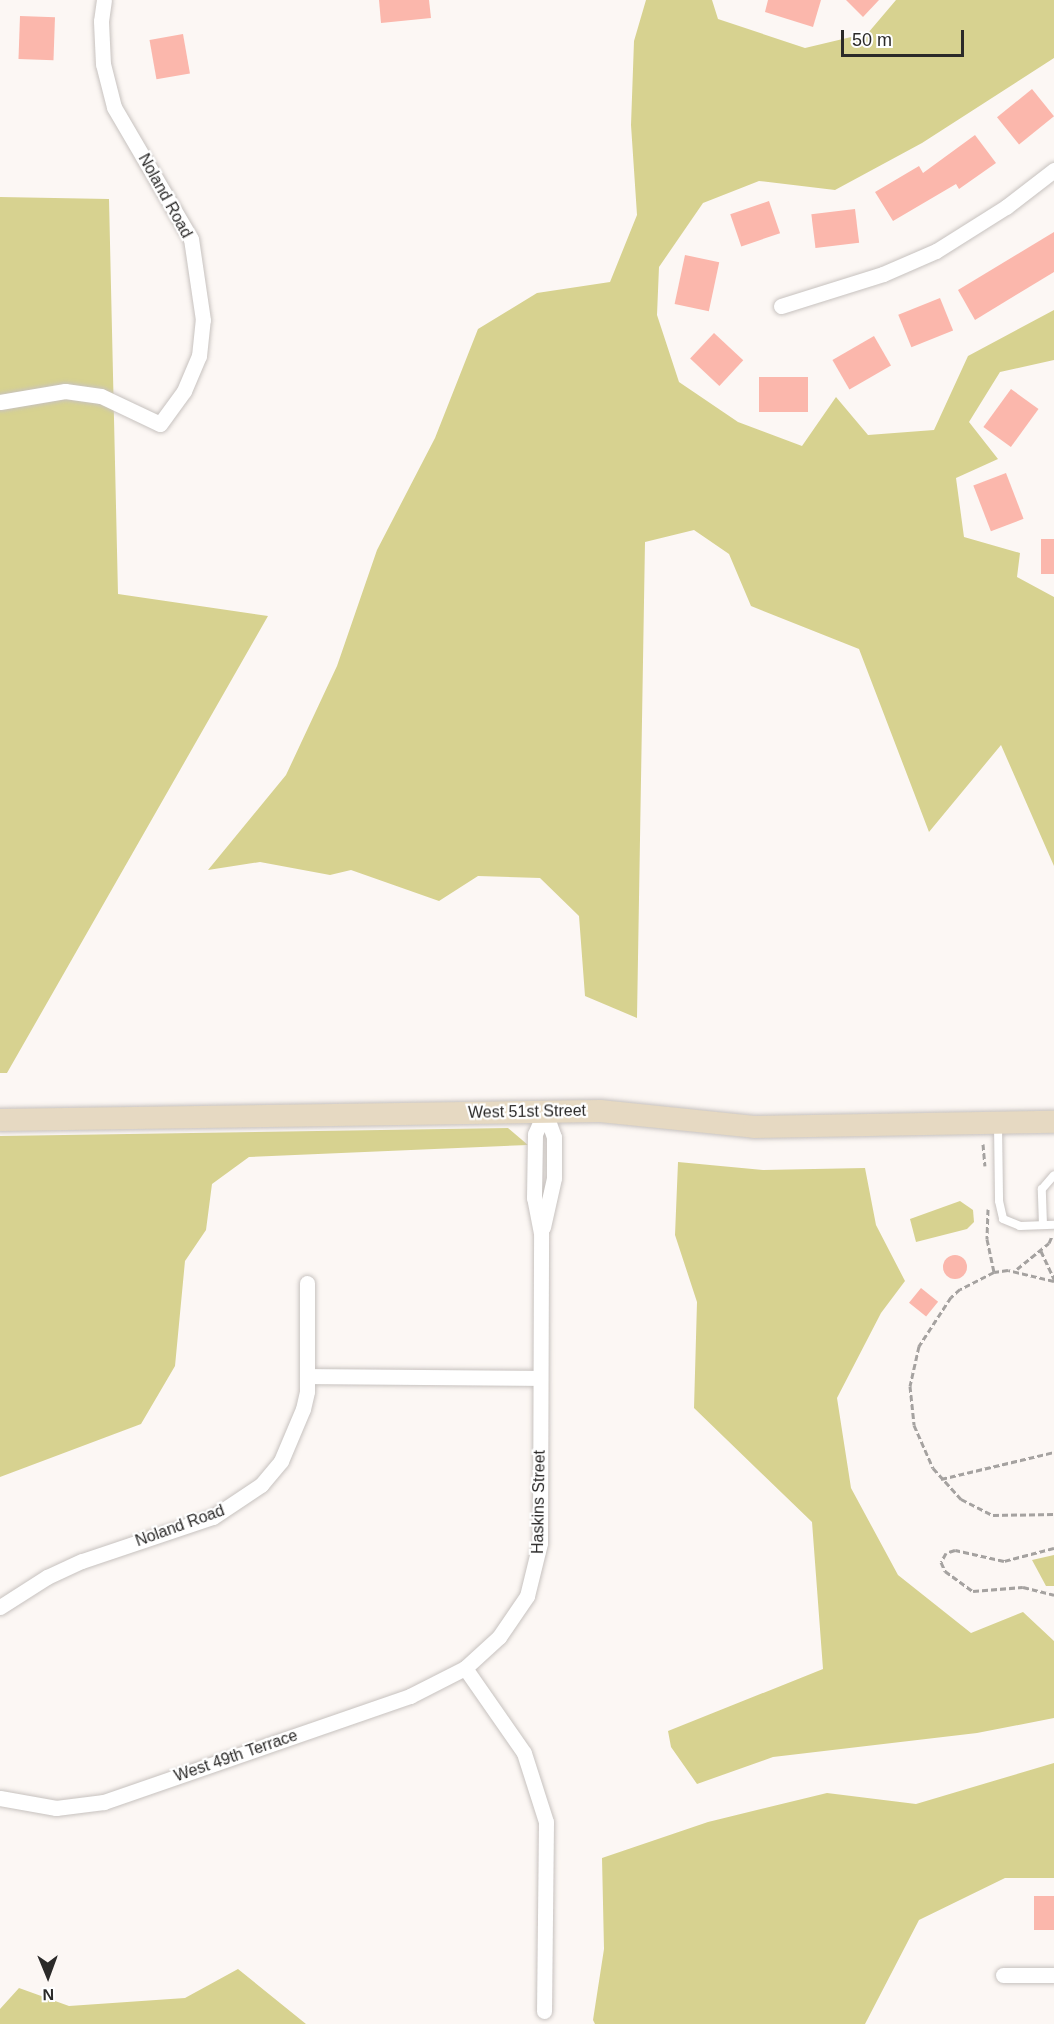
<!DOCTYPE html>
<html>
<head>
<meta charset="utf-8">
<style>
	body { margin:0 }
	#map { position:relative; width:1054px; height:2024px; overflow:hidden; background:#fcf7f4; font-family:Arial,sans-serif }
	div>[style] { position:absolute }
	.green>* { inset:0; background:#d7d290 }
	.building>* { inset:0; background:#fbb7ac; transform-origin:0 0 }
	.round { border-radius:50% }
	.path>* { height:3px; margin-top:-1.5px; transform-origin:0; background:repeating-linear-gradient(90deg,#a5a2a0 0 6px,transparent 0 9px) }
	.roads { filter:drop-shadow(0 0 2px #c7c2bf) drop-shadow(0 0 2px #c7c2bf) }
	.lane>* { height:8px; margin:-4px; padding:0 4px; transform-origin:4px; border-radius:4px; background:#fff }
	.street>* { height:15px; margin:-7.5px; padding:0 7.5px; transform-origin:7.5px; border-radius:7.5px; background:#fff }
	.secondary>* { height:22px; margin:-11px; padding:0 11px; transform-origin:11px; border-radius:11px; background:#e6d9c2 }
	span { translate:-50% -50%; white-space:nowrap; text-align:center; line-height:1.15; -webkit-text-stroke:4.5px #fff; paint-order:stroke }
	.street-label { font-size:16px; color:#2b2a29 }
	.north { position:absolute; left:18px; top:1946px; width:60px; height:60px; -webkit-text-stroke:4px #fff; paint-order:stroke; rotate:179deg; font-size:16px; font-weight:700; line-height:24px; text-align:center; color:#2b2a29 }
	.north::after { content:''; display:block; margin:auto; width:21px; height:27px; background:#2b2a29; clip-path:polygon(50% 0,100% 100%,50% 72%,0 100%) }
	.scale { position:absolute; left:841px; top:30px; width:123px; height:27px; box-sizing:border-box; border:3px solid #2b2a29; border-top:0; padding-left:8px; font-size:18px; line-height:21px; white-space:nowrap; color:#2b2a29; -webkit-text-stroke:4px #fff; paint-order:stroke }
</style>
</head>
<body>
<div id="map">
	<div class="green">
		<i style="clip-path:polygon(646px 0,712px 0,718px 19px,805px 48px,868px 33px,896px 0,1054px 0,1054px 58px,922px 143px,835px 190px,759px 181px,703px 203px,659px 267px,657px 315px,679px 382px,738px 422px,802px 446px,836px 397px,868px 435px,934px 430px,968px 356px,1054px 310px,1054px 360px,1000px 372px,969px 422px,998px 459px,956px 478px,964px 537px,1020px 553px,1017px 577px,1054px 597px,1054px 866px,1001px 745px,929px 832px,859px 649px,751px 606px,729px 554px,694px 530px,645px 542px,637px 1018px,585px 996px,579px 916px,540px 878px,478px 876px,439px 901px,351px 870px,330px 875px,260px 862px,208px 870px,286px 775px,337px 666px,377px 550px,435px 438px,478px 329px,537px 293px,610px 282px,637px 215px,631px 125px,634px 41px)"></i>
		<i style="clip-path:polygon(0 197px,109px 199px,118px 594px,268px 616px,7px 1073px,0 1073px)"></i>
		<i style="clip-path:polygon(508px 1128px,528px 1145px,249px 1157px,212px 1184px,206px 1230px,185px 1261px,175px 1366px,141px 1424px,0 1477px,0 1136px)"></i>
		<i style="clip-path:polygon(678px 1162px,763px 1170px,865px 1168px,876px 1225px,905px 1281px,881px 1313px,837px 1398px,851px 1488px,898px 1575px,971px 1633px,1023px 1612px,1054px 1641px,1054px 1718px,977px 1733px,773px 1757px,697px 1784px,671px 1747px,668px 1731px,823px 1669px,812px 1522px,694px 1408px,697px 1302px,675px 1235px)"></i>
		<i style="clip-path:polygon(960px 1201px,973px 1210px,974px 1222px,967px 1229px,916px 1242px,910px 1219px)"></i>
		<i style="clip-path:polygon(1054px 1555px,1054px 1586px,1046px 1586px,1032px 1560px)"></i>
		<i style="clip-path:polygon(1054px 1763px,1054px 1878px,1005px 1878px,919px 1920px,865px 2024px,595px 2024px,593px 2020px,604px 1949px,602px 1858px,708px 1822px,827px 1793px,916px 1804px)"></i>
		<i style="clip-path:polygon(238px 1969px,306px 2024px,0 2024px,0 2009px,19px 1988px,69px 2006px,185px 1998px)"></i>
	</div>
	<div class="building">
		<i style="clip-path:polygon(379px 0,429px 0,431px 18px,381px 23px)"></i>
		<i style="clip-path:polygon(768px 0,821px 0,813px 27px,765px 12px)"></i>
		<i style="clip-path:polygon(846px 0,879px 0,863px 17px)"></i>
		<i style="left:20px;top:16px;width:35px;height:43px;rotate:2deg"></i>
		<i style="left:183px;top:34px;width:40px;height:34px;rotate:80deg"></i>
		<i style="left:1032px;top:89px;width:35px;height:45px;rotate:51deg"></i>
		<i style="clip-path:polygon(975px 135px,996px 163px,959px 189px,956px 184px,893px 221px,875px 192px,919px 166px,923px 173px)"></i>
		<i style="left:769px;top:201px;width:34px;height:41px;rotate:71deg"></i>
		<i style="left:855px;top:209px;width:34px;height:44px;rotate:83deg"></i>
		<i style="clip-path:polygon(1054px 232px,1054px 272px,975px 320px,958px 290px)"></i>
		<i style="left:685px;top:255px;width:35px;height:50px;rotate:12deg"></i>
		<i style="left:940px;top:298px;width:35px;height:45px;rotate:68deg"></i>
		<i style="left:714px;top:333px;width:40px;height:35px;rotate:43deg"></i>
		<i style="left:874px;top:336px;width:34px;height:48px;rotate:60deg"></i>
		<i style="left:759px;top:377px;width:49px;height:35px"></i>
		<i style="left:1011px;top:389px;width:34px;height:47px;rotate:36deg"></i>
		<i style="left:1006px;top:473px;width:49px;height:35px;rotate:69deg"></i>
		<i style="left:1041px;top:539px;width:13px;height:35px"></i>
		<i class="round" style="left:943px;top:1255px;width:24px;height:24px"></i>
		<i style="left:921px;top:1288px;width:22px;height:19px;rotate:39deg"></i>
		<i style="left:1034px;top:1896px;width:20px;height:34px"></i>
	</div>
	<div class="path">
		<i style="left:983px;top:1144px;width:22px;rotate:85deg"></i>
		<i style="left:988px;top:1209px;width:30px;rotate:92deg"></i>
		<i style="left:987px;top:1239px;width:34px;rotate:78deg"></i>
		<i style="left:1041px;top:1251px;width:31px;rotate:65deg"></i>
		<i style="left:1017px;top:1269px;width:41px;rotate:-39.1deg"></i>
		<i style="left:1049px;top:1243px;width:8px;rotate:-67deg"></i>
		<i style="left:1054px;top:1281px;width:47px;rotate:-166.6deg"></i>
		<i style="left:1008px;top:1270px;width:14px;rotate:172deg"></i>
		<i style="left:994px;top:1272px;width:38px;rotate:153deg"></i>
		<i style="left:960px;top:1289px;width:12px;rotate:138deg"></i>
		<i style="left:951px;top:1297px;width:59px;rotate:123.1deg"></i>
		<i style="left:919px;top:1346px;width:41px;rotate:102.7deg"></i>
		<i style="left:910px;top:1386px;width:39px;rotate:84deg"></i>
		<i style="left:914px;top:1425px;width:47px;rotate:66.2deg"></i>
		<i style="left:933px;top:1468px;width:42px;rotate:47.9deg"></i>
		<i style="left:961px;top:1499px;width:36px;rotate:27deg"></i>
		<i style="left:993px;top:1515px;width:61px;rotate:-0.9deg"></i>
		<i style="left:941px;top:1479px;width:116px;rotate:-13.4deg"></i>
		<i style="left:1054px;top:1548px;width:52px;rotate:165.4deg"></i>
		<i style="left:1004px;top:1561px;width:50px;rotate:-167.3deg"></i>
		<i style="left:955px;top:1550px;width:9px;rotate:162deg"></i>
		<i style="left:946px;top:1553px;width:10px;rotate:119deg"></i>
		<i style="left:941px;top:1562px;width:10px;rotate:66deg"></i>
		<i style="left:945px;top:1571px;width:34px;rotate:36deg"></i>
		<i style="left:973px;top:1591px;width:50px;rotate:-4.6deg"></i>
		<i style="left:1023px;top:1587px;width:32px;rotate:14deg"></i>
	</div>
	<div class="roads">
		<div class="lane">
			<i style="left:998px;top:1125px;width:76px;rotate:89.2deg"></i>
			<i style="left:999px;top:1201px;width:18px;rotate:77deg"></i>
			<i style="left:1003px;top:1219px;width:18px;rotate:22deg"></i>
			<i style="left:1020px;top:1226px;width:34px;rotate:-2deg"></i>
			<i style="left:1043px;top:1225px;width:36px;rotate:-92deg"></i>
			<i style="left:1042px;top:1189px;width:18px;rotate:-49deg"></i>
		</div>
		<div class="street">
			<i style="left:781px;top:306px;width:107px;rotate:-17.4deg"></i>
			<i style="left:883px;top:274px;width:58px;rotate:-23.5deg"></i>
			<i style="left:936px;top:251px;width:83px;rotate:-32.2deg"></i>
			<i style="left:1006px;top:207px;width:61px;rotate:-37.6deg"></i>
			<i style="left:0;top:402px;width:66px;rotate:-9.6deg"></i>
			<i style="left:65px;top:391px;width:36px;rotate:8deg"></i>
			<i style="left:101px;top:396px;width:65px;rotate:25.4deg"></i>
			<i style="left:160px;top:424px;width:41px;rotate:-54deg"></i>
			<i style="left:184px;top:391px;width:38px;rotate:-67deg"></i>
			<i style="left:199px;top:356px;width:36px;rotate:-84deg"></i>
			<i style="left:203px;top:320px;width:82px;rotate:-98.4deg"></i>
			<i style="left:191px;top:239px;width:153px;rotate:-120.3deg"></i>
			<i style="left:114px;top:107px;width:44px;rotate:-104.3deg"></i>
			<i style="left:103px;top:64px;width:43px;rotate:-92.7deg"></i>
			<i style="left:101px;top:21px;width:21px;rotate:-82deg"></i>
			<i style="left:543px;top:1227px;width:50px;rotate:-77.3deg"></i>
			<i style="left:554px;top:1178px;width:41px;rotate:-90deg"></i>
			<i style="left:554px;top:1137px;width:27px;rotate:-110deg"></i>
			<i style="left:307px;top:1376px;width:233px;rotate:0.5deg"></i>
			<i style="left:0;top:1607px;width:56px;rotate:-32.6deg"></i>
			<i style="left:47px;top:1577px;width:38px;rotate:-25deg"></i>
			<i style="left:82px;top:1561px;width:138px;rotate:-18.6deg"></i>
			<i style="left:213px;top:1517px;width:58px;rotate:-33.7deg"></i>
			<i style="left:261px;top:1485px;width:31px;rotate:-50deg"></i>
			<i style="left:281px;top:1461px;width:56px;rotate:-67.1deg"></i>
			<i style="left:303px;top:1409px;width:18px;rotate:-77deg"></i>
			<i style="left:307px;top:1391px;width:108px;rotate:-90deg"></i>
			<i style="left:465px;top:1668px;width:103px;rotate:55.2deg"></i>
			<i style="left:524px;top:1753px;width:72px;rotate:72.3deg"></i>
			<i style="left:546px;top:1822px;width:189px;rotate:90.6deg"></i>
			<i style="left:0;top:1798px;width:57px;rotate:10.1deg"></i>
			<i style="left:56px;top:1808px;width:48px;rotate:-7.1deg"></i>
			<i style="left:104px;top:1802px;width:324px;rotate:-19.1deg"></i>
			<i style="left:410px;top:1696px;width:62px;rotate:-27deg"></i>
			<i style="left:465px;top:1668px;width:46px;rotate:-42.4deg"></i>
			<i style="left:499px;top:1637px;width:50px;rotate:-55.7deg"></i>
			<i style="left:527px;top:1596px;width:55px;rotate:-76.2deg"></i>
			<i style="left:540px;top:1543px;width:310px;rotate:-89.8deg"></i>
			<i style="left:541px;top:1233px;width:36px;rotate:-101deg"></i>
			<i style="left:534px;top:1198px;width:64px;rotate:-89.1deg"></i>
			<i style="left:535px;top:1134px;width:24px;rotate:-66deg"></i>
			<i style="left:1003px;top:1975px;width:51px"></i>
		</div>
		<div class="secondary">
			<i style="left:0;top:1120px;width:600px;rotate:-0.86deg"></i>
			<i style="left:600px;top:1111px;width:155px;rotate:5.9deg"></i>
			<i style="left:754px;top:1127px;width:300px;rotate:-1deg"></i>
		</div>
	</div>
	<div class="street-label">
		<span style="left:165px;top:196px;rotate:61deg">Noland Road</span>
		<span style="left:527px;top:1112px;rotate:-1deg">West 51st Street</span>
		<span style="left:539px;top:1502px;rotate:-89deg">Haskins Street</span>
		<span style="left:180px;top:1526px;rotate:-20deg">Noland Road</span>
		<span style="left:236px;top:1756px;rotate:-19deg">West 49th Terrace</span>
	</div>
	<div class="north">N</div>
	<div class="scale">50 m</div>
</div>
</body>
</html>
